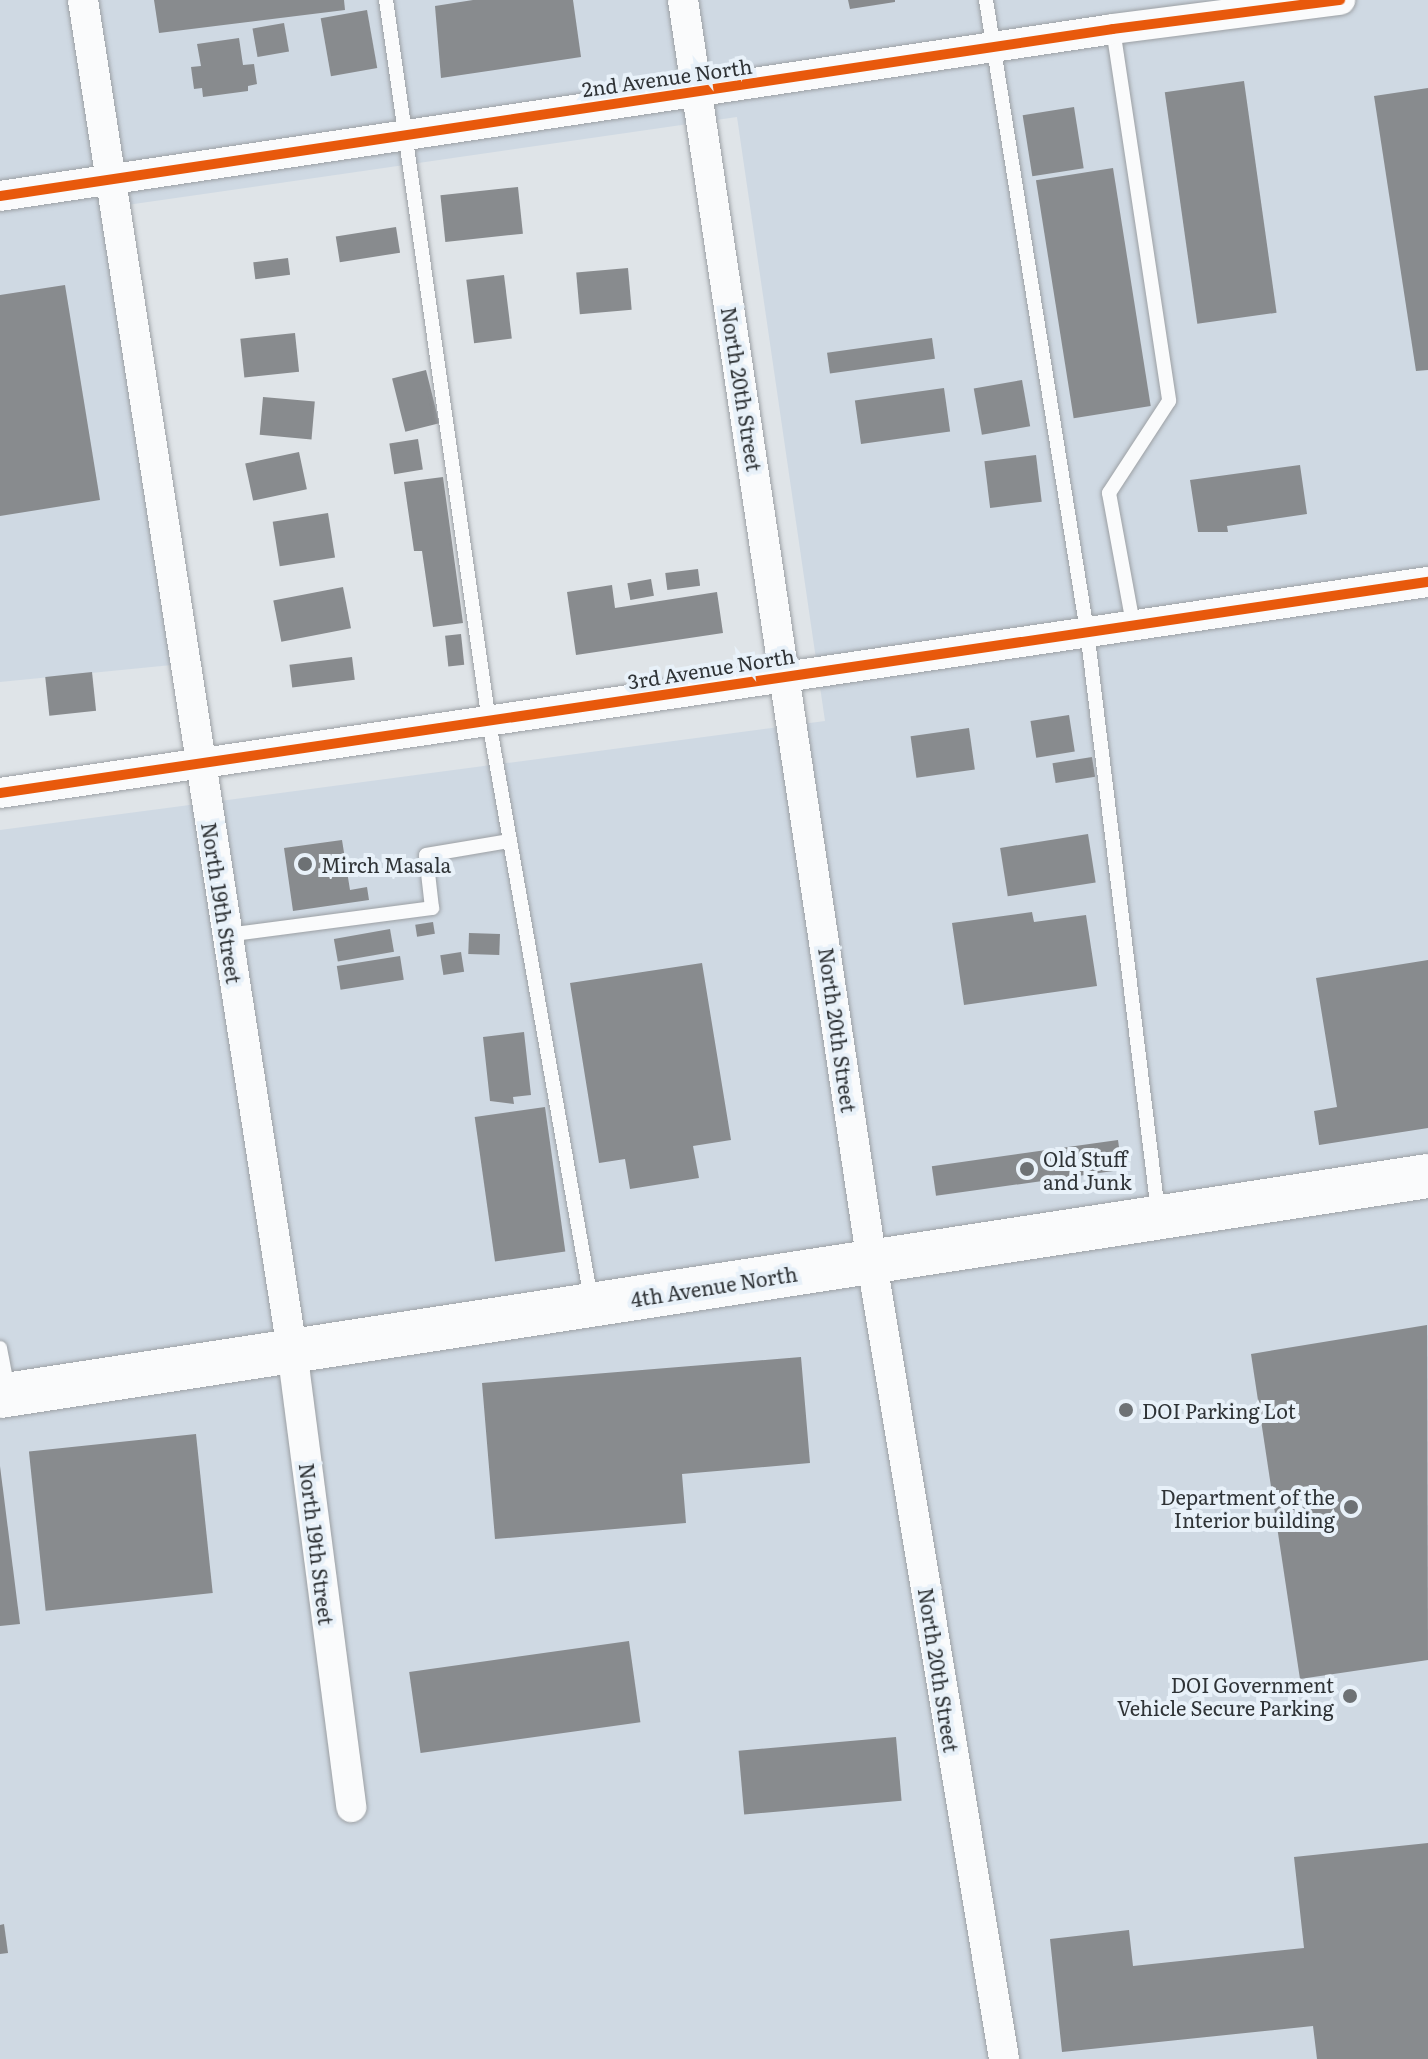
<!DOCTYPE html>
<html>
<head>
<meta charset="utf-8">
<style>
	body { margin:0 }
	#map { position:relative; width:1428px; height:2059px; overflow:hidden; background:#dfe4e8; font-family:Literata,serif }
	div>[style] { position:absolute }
	.built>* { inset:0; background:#cfd9e3 }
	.building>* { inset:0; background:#888b8e; transform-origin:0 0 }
	.roads { filter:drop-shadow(0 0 2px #9ca0a4) drop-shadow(0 0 2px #9ca0a4) }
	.lane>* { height:14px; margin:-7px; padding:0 7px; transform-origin:7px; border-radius:7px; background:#fafbfc }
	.street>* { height:30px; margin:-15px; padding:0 15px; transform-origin:15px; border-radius:15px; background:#fafbfc }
	.primary>* { height:44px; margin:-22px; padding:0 22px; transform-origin:22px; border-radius:22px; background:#fafbfc }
	.cycleway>* { height:10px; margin:-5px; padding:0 5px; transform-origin:5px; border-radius:5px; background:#e8590c }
	.dots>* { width:22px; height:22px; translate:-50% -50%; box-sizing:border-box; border:4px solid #e8f1f9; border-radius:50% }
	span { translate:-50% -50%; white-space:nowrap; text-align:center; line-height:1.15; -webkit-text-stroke:8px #e8f1f9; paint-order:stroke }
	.street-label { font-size:20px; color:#2f3336 }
	.poi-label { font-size:20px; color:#2f3336 }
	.left { translate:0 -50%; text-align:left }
	.right { translate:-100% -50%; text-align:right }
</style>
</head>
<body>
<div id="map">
	<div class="built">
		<i style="clip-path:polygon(0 0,1428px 0,1428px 2059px,0 2059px,0 830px,825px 721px,737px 117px,113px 207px,202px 662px,0 682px)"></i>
	</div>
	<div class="building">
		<i style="clip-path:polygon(154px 0,344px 0,345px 10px,159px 33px)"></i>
		<i style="clip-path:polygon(473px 0,573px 0,581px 57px,441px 78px,435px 6px)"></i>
		<i style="clip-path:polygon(848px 0,895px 0,895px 2px,850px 9px)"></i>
		<i style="left:367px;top:10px;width:59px;height:47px;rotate:80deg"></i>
		<i style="left:284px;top:23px;width:29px;height:32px;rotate:80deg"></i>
		<i style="clip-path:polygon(239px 38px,243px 65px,254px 64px,257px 84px,248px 86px,248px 91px,203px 97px,202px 88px,194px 89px,191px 67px,201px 66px,197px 44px)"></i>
		<i style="left:1244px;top:81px;width:234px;height:80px;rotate:82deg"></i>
		<i style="clip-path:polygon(1428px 88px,1428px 370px,1416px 371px,1374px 96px)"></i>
		<i style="left:1074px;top:107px;width:62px;height:52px;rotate:81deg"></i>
		<i style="left:1113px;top:168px;width:241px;height:78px;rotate:81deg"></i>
		<i style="left:518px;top:187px;width:47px;height:78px;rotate:84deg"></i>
		<i style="left:396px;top:227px;width:26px;height:61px;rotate:81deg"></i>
		<i style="left:288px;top:258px;width:17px;height:35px;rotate:83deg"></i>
		<i style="left:628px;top:268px;width:42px;height:52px;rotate:85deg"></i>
		<i style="left:504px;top:275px;width:64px;height:38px;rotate:83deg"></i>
		<i style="clip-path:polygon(65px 285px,100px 500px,0 516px,0 295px)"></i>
		<i style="left:295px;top:333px;width:39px;height:55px;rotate:84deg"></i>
		<i style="left:932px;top:338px;width:21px;height:106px;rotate:82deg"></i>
		<i style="left:426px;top:370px;width:55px;height:35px;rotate:76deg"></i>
		<i style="left:1022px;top:380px;width:47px;height:49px;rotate:80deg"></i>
		<i style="left:944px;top:388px;width:44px;height:90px;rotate:82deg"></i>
		<i style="left:263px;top:397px;width:52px;height:38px;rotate:5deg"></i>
		<i style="left:418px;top:439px;width:31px;height:29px;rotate:81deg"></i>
		<i style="left:299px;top:452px;width:38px;height:55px;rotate:78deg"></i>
		<i style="left:1036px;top:455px;width:47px;height:52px;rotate:83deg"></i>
		<i style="clip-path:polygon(1300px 465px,1307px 514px,1227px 526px,1228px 532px,1198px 532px,1190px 480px)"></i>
		<i style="clip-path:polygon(443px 477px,463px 623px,433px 627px,422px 551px,414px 551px,404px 482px)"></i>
		<i style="left:328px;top:513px;width:45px;height:56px;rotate:81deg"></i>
		<i style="left:698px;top:569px;width:17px;height:33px;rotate:83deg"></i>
		<i style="left:651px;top:579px;width:17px;height:24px;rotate:80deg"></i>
		<i style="clip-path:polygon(612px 585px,615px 608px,717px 592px,723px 633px,576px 655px,567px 592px)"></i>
		<i style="left:343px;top:587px;width:42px;height:71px;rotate:79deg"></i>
		<i style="left:461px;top:634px;width:31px;height:16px;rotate:84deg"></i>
		<i style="left:352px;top:657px;width:23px;height:63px;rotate:83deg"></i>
		<i style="left:92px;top:672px;width:39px;height:47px;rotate:84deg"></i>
		<i style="left:1069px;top:715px;width:37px;height:39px;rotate:81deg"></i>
		<i style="left:969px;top:728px;width:42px;height:59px;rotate:82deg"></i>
		<i style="left:1092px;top:757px;width:20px;height:40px;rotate:81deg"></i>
		<i style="left:1088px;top:834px;width:49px;height:89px;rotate:81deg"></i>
		<i style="clip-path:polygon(342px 840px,350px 890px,367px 887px,369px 900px,293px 911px,284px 848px)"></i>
		<i style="clip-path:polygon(1032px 912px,1034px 922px,1086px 915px,1097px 986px,964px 1005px,952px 923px)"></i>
		<i style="left:433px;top:922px;width:12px;height:18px;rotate:81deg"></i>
		<i style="left:390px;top:929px;width:23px;height:57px;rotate:80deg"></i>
		<i style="left:469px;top:933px;width:31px;height:21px;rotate:2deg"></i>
		<i style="left:461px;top:952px;width:20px;height:21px;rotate:81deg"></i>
		<i style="left:400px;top:956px;width:24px;height:64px;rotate:81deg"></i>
		<i style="clip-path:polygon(1428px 960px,1428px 1128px,1319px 1145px,1314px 1111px,1337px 1107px,1316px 978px)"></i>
		<i style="clip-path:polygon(702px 963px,731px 1140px,693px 1146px,699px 1178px,630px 1189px,625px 1159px,599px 1163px,570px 983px)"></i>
		<i style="clip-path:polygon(524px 1032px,531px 1095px,513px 1097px,514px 1104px,490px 1101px,483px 1037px)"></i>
		<i style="left:545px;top:1107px;width:146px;height:71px;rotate:82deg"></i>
		<i style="left:1118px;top:1140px;width:30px;height:188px;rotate:82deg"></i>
		<i style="clip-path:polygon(1427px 1325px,1428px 1660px,1300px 1679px,1251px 1354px)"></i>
		<i style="clip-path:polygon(801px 1357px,810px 1463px,682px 1474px,686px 1523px,495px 1539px,482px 1383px)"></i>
		<i style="left:196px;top:1434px;width:160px;height:168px;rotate:84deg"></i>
		<i style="clip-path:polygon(0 1466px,20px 1624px,0 1626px)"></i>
		<i style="left:629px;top:1641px;width:82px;height:222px;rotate:82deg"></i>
		<i style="left:896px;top:1737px;width:64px;height:158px;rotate:85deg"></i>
		<i style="clip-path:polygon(1428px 1843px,1428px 2059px,1317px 2059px,1313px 2026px,1062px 2052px,1050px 1939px,1129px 1930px,1133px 1966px,1304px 1948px,1294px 1857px)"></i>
		<i style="clip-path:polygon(4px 1924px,8px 1953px,0 1954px,0 1925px)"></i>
	</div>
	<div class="roads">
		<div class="lane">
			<i style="left:386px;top:0;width:729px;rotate:81.88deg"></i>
			<i style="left:489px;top:722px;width:586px;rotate:79.98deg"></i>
			<i style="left:986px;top:0;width:639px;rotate:80.91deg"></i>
			<i style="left:1087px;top:631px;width:585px;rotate:83.03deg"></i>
			<i style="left:1113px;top:29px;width:376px;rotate:81.4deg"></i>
			<i style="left:1169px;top:401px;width:110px;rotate:123.1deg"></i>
			<i style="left:1109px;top:493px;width:133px;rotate:79.6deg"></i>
			<i style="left:227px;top:935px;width:207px;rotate:-7.5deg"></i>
			<i style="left:432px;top:908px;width:53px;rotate:-96.5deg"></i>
			<i style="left:426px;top:855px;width:85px;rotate:-9.5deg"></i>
			<i style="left:0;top:1348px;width:43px;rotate:79.2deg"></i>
		</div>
		<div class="street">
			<i style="left:83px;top:0;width:1366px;rotate:81.2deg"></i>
			<i style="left:292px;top:1350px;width:461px;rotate:82.6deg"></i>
			<i style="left:683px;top:0;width:1277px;rotate:81.49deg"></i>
			<i style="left:872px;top:1263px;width:807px;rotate:80.58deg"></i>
			<i style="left:0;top:196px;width:1125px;rotate:-8.53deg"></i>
			<i style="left:1113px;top:29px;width:229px;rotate:-7.3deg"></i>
			<i style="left:0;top:793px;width:1444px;rotate:-8.41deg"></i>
		</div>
		<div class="primary">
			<i style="left:0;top:1396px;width:1445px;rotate:-8.76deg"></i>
		</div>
	</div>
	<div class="cycleway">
		<i style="left:0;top:196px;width:1125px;rotate:-8.53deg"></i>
		<i style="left:1113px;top:29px;width:229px;rotate:-7.3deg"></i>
		<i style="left:0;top:793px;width:1444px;rotate:-8.41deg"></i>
	</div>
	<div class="dots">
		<i style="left:305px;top:864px;background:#6d7174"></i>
		<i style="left:1027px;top:1169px;background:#6d7174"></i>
		<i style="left:1126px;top:1410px;background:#6d7174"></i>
		<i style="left:1351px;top:1507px;background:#6d7174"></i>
		<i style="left:1350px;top:1696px;background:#6d7174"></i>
	</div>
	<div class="street-label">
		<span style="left:667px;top:77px;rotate:-8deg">2nd Avenue North</span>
		<span style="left:742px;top:389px;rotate:81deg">North 20th Street</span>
		<span style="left:711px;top:668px;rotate:-9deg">3rd Avenue North</span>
		<span style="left:222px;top:903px;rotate:81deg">North 19th Street</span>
		<span style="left:838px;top:1030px;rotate:82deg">North 20th Street</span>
		<span style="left:714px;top:1286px;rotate:-9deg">4th Avenue North</span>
		<span style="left:317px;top:1544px;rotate:83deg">North 19th Street</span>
		<span style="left:939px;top:1670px;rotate:81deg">North 20th Street</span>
	</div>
	<div class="poi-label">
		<span class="left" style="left:321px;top:864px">Mirch Masala</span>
		<span class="left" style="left:1043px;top:1170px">Old Stuff<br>and Junk</span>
		<span class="left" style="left:1142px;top:1410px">DOI Parking Lot</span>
		<span class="right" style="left:1335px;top:1508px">Department of the<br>Interior building</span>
		<span class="right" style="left:1334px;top:1696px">DOI Government<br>Vehicle Secure Parking</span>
	</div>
</div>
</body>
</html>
